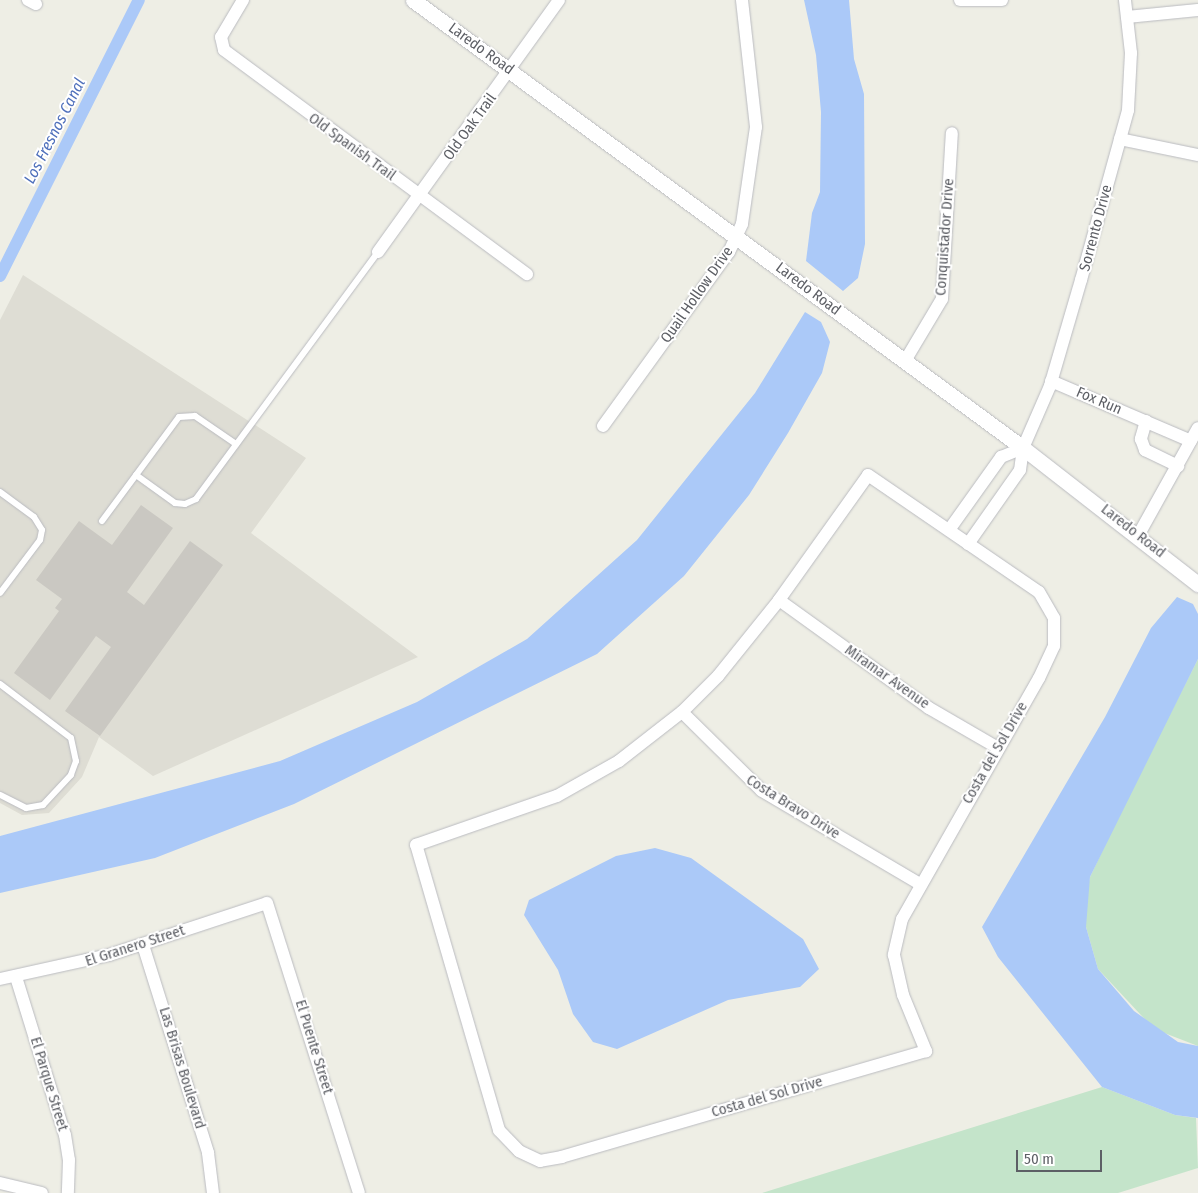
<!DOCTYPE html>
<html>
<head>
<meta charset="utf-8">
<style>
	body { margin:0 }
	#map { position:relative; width:1198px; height:1193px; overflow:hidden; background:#eeeee5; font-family:"Fira Sans Condensed",sans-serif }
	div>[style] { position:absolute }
	.education>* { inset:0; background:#deddd4 }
	.green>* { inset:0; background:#c4e4ca }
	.water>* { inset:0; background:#abc9f8 }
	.canal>* { height:12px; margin:-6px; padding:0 6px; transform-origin:6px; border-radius:6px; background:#abc9f8 }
	.building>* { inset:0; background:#cac8c2 }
	.roads { filter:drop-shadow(0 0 1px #babbc0) drop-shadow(0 0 1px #babbc0) }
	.service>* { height:6px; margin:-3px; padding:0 3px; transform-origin:3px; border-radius:3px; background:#fff }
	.minor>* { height:12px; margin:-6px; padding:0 6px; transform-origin:6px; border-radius:6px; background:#fff }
	.tertiary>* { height:15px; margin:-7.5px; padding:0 7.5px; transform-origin:7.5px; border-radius:7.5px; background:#fff }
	span { translate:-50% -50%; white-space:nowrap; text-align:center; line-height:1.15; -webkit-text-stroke:4px #fff; paint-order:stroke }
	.street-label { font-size:15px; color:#5d5f65 }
	.water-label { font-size:16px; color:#4f70bb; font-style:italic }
	.scale { position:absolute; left:1016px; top:1150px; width:86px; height:22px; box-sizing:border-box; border:2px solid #5d5f65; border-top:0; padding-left:6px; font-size:15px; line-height:18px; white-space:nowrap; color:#5d5f65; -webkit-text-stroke:4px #fff; paint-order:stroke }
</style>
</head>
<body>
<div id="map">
	<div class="education">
		<i style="clip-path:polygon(23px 275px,306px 458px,251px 533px,418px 657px,153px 776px,99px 737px,82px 777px,49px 813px,22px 815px,0 803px,0 320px)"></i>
	</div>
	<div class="green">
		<i style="clip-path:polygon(1198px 659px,1198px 1046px,1154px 1029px,1098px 969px,1086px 927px,1086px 899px,1090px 877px,1127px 799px)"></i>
		<i style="clip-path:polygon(1102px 1087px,1175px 1115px,1196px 1118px,1198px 1168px,1118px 1193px,762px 1193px)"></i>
	</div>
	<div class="water">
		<i style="clip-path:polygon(804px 0,849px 0,854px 59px,864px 94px,865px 244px,858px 278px,843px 291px,806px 261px,812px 213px,820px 192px,821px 112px,816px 55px)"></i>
		<i style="clip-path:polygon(805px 312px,821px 322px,830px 342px,822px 373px,788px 433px,749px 495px,684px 576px,597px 654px,294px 804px,155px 858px,0 893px,0 836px,280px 761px,417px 702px,527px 639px,637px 540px,755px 393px)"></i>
		<i style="clip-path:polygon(1177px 597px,1193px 604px,1198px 614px,1198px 659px,1090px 877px,1086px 927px,1098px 969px,1134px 1011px,1178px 1042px,1198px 1046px,1198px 1118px,1175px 1115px,1102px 1087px,998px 957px,982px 927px,1105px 717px,1151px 628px)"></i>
		<i style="clip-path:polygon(655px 848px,691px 858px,803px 939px,819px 969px,800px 987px,728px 1000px,617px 1049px,593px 1042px,573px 1014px,558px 970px,524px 915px,529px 900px,616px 856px)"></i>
	</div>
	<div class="canal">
		<i style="left:0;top:276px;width:309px;rotate:-63.3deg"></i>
	</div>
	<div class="building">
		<i style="clip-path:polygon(141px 505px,173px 528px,127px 592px,144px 605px,190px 541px,223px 565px,100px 736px,65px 711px,111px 647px,96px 636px,50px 700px,14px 673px,59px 611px,55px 608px,62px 599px,36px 580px,79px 521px,112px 545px)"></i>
	</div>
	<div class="roads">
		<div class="service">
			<i style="left:136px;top:475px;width:48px;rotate:35.7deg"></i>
			<i style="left:175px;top:503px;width:10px;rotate:6deg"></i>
			<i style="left:185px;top:504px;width:12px;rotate:-24deg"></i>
			<i style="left:196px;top:499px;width:307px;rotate:-53.6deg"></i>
			<i style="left:0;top:492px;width:42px;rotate:36.3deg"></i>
			<i style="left:34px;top:517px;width:15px;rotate:58deg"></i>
			<i style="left:42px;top:530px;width:10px;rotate:101deg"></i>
			<i style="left:40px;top:540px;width:66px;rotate:127deg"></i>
			<i style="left:102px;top:521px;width:129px;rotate:-53.5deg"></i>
			<i style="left:179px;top:417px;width:16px;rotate:-4deg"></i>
			<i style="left:195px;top:416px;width:50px;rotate:34.3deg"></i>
			<i style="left:0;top:684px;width:89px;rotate:37.3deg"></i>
			<i style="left:71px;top:738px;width:24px;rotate:78deg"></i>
			<i style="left:76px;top:761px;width:15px;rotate:110deg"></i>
			<i style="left:71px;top:775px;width:41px;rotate:133deg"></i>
			<i style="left:43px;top:805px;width:17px;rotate:170deg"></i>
			<i style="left:26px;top:808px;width:29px;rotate:-153deg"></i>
		</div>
		<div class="minor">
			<i style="left:28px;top:0;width:9px;rotate:27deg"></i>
			<i style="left:243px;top:0;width:43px;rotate:120.7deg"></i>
			<i style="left:221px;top:37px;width:13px;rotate:77deg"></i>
			<i style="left:224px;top:50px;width:377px;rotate:36.5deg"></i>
			<i style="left:960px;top:0;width:42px"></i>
			<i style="left:1127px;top:17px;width:71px;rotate:-5.6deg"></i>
			<i style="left:1120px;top:139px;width:80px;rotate:11.6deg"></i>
			<i style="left:378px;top:252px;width:310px;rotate:-54.3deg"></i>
			<i style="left:905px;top:361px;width:72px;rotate:-59.2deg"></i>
			<i style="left:942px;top:299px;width:166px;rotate:-86.6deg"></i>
			<i style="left:1051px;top:381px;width:152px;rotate:23.2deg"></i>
			<i style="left:1146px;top:421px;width:19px;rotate:106deg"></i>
			<i style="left:1141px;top:439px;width:12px;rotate:70deg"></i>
			<i style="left:1145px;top:450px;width:37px;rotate:26deg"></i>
			<i style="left:603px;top:426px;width:215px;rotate:-54.1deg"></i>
			<i style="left:729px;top:252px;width:31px;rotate:-65deg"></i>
			<i style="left:742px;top:224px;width:98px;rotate:-81.8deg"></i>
			<i style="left:756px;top:127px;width:128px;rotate:-96.3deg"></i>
			<i style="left:868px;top:475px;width:207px;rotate:34.4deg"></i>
			<i style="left:1039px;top:592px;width:30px;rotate:60deg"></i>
			<i style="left:1054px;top:618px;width:28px;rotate:90deg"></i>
			<i style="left:1054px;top:646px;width:35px;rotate:115deg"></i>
			<i style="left:1039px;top:678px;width:277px;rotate:119.6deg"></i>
			<i style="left:902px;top:919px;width:37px;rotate:103deg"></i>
			<i style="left:894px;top:955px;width:41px;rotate:77.3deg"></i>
			<i style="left:903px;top:995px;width:61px;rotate:67.7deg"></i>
			<i style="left:926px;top:1051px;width:379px;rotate:163.8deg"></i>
			<i style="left:562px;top:1157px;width:22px;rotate:170deg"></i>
			<i style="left:540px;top:1161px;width:23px;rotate:-155deg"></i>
			<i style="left:519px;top:1151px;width:29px;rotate:-134deg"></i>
			<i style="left:499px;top:1130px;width:297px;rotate:-106.2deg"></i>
			<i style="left:416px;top:845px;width:149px;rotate:-19.2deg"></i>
			<i style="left:557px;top:796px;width:71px;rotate:-29.4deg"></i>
			<i style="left:619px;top:761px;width:80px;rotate:-37.9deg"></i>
			<i style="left:682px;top:712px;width:51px;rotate:-45deg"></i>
			<i style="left:718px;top:676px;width:97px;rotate:-51.2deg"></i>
			<i style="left:779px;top:600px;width:153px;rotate:-54.5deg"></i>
			<i style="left:949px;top:530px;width:90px;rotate:-54.5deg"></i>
			<i style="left:1001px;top:457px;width:24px;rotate:-22deg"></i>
			<i style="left:1139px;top:534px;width:121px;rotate:-60.9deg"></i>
			<i style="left:968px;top:544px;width:90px;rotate:-54.9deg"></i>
			<i style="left:1020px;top:470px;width:22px;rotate:-82deg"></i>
			<i style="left:1023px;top:448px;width:68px;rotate:-66.5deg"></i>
			<i style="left:1050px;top:386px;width:110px;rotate:-73.7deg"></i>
			<i style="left:1081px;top:280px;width:176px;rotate:-74.5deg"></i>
			<i style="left:1128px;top:110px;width:57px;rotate:-87deg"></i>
			<i style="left:1131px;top:53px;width:53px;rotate:-96.5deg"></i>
			<i style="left:779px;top:600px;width:185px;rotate:35.8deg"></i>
			<i style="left:929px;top:708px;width:80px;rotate:30.1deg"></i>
			<i style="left:682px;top:712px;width:112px;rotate:44.6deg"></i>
			<i style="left:762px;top:791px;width:183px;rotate:30.5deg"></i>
			<i style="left:143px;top:945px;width:218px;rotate:72.6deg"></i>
			<i style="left:208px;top:1153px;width:40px;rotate:82.9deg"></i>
			<i style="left:16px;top:977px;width:165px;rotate:72.8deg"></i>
			<i style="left:65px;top:1135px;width:25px;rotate:81deg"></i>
			<i style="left:69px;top:1160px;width:33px;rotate:92deg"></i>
			<i style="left:0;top:979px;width:112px;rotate:-12.4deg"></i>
			<i style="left:109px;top:955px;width:166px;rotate:-18.2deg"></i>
			<i style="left:267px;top:903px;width:304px;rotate:72.4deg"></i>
			<i style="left:0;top:1183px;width:43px;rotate:13.4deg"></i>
		</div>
		<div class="tertiary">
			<i style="left:413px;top:0;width:757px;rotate:36.29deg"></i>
			<i style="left:1023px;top:448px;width:222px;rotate:37.9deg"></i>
		</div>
	</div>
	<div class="street-label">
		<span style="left:481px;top:49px;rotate:36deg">Laredo Road</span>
		<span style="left:470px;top:127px;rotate:-54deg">Old Oak Trail</span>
		<span style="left:352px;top:147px;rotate:36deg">Old Spanish Trail</span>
		<span style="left:1096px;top:228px;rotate:-75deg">Sorrento Drive</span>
		<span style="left:945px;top:237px;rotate:-86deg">Conquistador Drive</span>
		<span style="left:808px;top:289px;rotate:37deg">Laredo Road</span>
		<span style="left:697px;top:295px;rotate:-55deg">Quail Hollow Drive</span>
		<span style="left:1099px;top:401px;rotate:23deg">Fox Run</span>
		<span style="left:1133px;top:531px;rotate:38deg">Laredo Road</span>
		<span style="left:887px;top:677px;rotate:35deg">Miramar Avenue</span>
		<span style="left:995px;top:753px;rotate:-60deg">Costa del Sol Drive</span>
		<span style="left:793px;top:807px;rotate:32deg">Costa Bravo Drive</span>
		<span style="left:135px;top:946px;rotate:-18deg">El Granero Street</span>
		<span style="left:314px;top:1047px;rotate:73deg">El Puente Street</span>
		<span style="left:182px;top:1068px;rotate:73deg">Las Brisas Boulevard</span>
		<span style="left:49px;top:1084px;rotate:73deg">El Parque Street</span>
		<span style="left:767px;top:1097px;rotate:-16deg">Costa del Sol Drive</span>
	</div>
	<div class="water-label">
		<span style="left:55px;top:131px;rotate:-63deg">Los Fresnos Canal</span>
	</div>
	<div class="scale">50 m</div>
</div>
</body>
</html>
